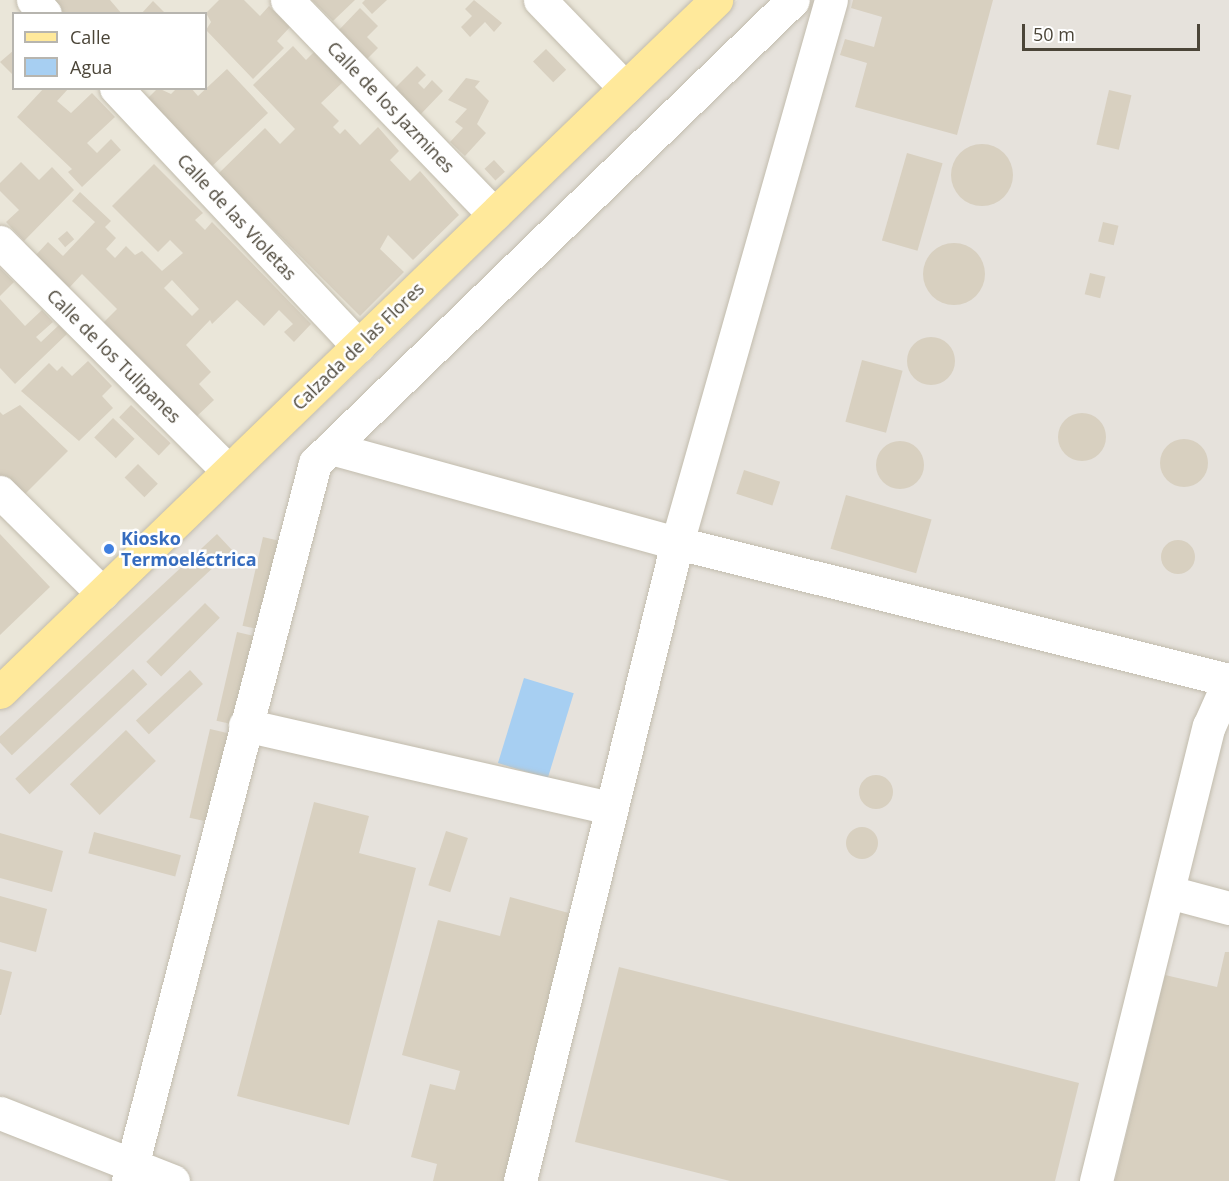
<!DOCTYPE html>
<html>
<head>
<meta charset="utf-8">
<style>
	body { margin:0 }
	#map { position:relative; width:1229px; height:1181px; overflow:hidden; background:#f6f3eb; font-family:"Open Sans",sans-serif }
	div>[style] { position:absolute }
	.residential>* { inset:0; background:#eae6d9 }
	.industrial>* { inset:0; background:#e6e2dc }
	.water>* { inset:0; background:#a7cff2; transform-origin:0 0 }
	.building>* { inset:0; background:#d8d0c0; transform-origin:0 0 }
	.round { border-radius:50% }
	.roads { filter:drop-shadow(0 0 2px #c2bcad) drop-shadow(0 0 2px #c2bcad) }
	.minor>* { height:33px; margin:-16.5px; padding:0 16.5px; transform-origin:16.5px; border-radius:16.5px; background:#fff }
	.major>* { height:33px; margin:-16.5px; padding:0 16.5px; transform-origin:16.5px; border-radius:16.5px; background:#ffe99b }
	.dots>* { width:16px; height:16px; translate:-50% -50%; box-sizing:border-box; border:3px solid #fff; border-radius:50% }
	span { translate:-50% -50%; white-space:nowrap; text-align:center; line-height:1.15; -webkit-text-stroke:5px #fff; paint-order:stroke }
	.street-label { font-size:18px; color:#4b4538 }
	.shop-label { font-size:18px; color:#366cbe; font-weight:700 }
	.left { translate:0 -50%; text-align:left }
	.legend { position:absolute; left:12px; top:12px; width:195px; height:78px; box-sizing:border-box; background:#fff; border:2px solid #b7b5af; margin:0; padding:8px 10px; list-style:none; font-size:18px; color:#4b4538 }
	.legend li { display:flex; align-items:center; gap:12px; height:30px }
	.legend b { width:30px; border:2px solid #b7b5af }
	.scale { position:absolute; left:1022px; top:24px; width:178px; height:27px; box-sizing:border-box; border:3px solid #4b4538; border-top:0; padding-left:8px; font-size:18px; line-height:21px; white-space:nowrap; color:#4b4538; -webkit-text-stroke:4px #fff; paint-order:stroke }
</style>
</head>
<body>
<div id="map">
	<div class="residential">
		<i style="clip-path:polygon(evenodd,0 0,736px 0,0 706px,0 0,14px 14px,206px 14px,206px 88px,14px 88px,14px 14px)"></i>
	</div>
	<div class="industrial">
		<i style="clip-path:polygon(737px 0,1229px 0,1229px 1181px,0 1181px,0 706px,372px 359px)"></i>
	</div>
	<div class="water">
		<i style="left:524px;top:678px;width:52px;height:89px;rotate:17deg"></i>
	</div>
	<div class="building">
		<i style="clip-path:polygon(51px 0,110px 0,122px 14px,63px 14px)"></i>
		<i style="clip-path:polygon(219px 0,244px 0,260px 16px,269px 6px,290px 27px,277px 41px,284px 48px,253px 79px,206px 30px,211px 22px,206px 13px)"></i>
		<i style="clip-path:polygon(312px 0,355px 0,333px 21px)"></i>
		<i style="clip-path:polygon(365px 0,387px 0,372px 14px,362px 3px)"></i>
		<i style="clip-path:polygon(474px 0,502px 23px,494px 32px,485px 22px,470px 37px,461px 27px,472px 16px,465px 9px)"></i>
		<i style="clip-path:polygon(853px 0,993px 0,957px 135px,855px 107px,867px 63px,840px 55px,845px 39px,874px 47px,882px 17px,851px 8px)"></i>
		<i style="clip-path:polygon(153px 1px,166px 14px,141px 14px)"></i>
		<i style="clip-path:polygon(360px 8px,378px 26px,367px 37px,378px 48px,366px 60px,337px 32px)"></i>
		<i style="clip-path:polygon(293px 46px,306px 60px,314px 52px,343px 82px,321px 103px,339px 121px,333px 127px,340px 134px,345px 129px,360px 145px,378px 127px,399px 151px,390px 160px,410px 181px,420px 171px,459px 215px,413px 260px,388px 235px,380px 249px,404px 272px,360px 316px,218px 174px,265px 128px,280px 144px,295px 129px,253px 85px)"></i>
		<i style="left:546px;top:49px;width:29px;height:18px;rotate:46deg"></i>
		<i style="clip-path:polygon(14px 50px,14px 76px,0 62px)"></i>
		<i style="clip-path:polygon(417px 66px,426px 75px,418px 83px,424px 89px,432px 80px,443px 91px,420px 115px,394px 89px)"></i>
		<i style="clip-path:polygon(227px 69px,268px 113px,209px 169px,145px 101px,158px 88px,171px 94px,177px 88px,191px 88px,198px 96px)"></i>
		<i style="clip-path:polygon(466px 78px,480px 81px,475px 87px,489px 101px,477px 124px,486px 133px,465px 156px,450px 142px,463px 128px,455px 122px,467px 109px,448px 100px)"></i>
		<i style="clip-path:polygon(44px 88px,69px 88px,57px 101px,71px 113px,92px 93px,115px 117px,87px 143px,97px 153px,111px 139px,121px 150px,82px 187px,68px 172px,72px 169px,17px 117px)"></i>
		<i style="left:1109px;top:90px;width:23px;height:56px;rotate:13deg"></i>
		<i class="round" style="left:951px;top:144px;width:62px;height:62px"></i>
		<i style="left:907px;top:153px;width:37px;height:91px;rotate:16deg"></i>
		<i style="left:494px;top:160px;width:16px;height:13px;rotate:47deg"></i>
		<i style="clip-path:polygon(21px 162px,39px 180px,52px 167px,74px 190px,24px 241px,6px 222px,19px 210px,0 191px,0 183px)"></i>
		<i style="clip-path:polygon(evenodd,154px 164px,203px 213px,195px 220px,205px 230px,212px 222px,311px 324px,294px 342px,284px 332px,293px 324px,279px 310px,264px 326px,237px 300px,212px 324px,210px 320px,186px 345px,211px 372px,199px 384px,214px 400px,196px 417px,102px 324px,117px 309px,82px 274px,69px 288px,35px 256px,48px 242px,63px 256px,95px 222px,72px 201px,80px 192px,111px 221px,105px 227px,116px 238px,106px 249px,115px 258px,126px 246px,135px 255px,142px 251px,162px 271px,183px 253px,170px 240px,158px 252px,112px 206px,154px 164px,172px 280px,199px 309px,192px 316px,164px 288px,172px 280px)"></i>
		<i style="left:1103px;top:222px;width:16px;height:20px;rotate:14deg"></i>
		<i style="left:67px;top:231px;width:11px;height:12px;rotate:49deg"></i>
		<i class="round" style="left:923px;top:243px;width:62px;height:62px"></i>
		<i style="clip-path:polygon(0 268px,14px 282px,0 296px)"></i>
		<i style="left:1090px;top:273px;width:16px;height:22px;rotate:14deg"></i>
		<i style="clip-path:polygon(0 299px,25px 326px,42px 310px,53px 322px,36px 337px,41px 342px,59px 325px,67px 334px,15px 384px,0 368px)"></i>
		<i class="round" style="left:907px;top:337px;width:48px;height:48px"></i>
		<i style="left:862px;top:360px;width:42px;height:64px;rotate:15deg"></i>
		<i style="clip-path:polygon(88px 361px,112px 386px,102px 396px,113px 408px,79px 441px,21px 391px,49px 363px,57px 371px,62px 366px,72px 376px)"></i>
		<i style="clip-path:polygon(20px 405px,68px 451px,19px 500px,0 481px,0 412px,3px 415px)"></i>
		<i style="left:131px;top:405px;width:55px;height:17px;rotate:44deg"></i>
		<i class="round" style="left:1058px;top:413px;width:48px;height:48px"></i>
		<i style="left:113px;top:418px;width:30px;height:27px;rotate:44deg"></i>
		<i class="round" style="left:1160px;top:439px;width:48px;height:48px"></i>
		<i class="round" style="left:876px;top:441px;width:48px;height:48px"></i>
		<i style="left:138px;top:464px;width:28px;height:19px;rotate:45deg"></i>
		<i style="left:744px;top:470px;width:38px;height:25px;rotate:18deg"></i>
		<i style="left:846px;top:495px;width:89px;height:56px;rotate:16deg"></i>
		<i style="clip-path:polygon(0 534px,50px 587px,0 635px)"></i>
		<i style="left:217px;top:534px;width:22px;height:301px;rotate:47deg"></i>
		<i style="left:263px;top:537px;width:23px;height:91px;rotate:13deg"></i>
		<i class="round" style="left:1161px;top:540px;width:34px;height:34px"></i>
		<i style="left:205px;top:603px;width:21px;height:83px;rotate:45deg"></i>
		<i style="left:237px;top:632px;width:23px;height:91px;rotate:13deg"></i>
		<i style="left:133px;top:669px;width:21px;height:161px;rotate:47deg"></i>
		<i style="left:190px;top:670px;width:19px;height:74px;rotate:47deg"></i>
		<i style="left:210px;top:729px;width:22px;height:91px;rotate:13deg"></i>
		<i style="left:126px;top:730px;width:43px;height:78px;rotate:46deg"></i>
		<i class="round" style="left:859px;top:775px;width:34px;height:34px"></i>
		<i style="clip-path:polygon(314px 802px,369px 816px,359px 853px,416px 868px,349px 1125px,237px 1096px)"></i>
		<i class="round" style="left:846px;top:827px;width:32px;height:32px"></i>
		<i style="left:446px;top:831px;width:23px;height:57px;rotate:18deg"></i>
		<i style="left:94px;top:832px;width:90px;height:22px;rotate:15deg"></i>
		<i style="clip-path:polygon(0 833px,63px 851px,52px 892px,0 878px)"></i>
		<i style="clip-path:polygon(0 896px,47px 909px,36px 952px,0 942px)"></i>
		<i style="clip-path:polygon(510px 897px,576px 915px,506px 1181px,433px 1181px,437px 1164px,411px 1157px,430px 1084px,455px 1090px,460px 1071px,402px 1055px,438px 920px,500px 936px)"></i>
		<i style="clip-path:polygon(1225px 952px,1229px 952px,1229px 1181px,1115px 1181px,1165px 975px,1217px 987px)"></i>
		<i style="clip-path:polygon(619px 967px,1079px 1083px,1055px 1181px,730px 1181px,575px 1142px)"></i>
		<i style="clip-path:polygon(0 969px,12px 972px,1px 1015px,0 1015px)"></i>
	</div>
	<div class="roads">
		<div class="minor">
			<i style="left:33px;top:0;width:18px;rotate:49deg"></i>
			<i style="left:287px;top:0;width:298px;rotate:46deg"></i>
			<i style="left:540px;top:0;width:122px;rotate:46deg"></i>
			<i style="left:116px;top:88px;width:354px;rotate:46.8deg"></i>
			<i style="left:0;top:242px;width:323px;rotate:45.1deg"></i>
			<i style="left:331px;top:448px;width:359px;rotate:15.4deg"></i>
			<i style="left:677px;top:543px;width:569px;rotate:13.94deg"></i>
			<i style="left:0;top:492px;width:144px;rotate:44.7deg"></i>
			<i style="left:245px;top:725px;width:375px;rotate:12.8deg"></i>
			<i style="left:1169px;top:892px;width:62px;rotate:14.9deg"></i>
			<i style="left:0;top:1113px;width:186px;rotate:21.5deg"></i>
			<i style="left:128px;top:1181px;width:742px;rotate:-75.4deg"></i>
			<i style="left:315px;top:463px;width:665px;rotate:-44.09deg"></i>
			<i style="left:520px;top:1181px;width:657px;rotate:-76.18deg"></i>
			<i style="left:677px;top:543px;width:564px;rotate:-74.17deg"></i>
			<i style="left:1096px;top:1181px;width:469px;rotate:-76.1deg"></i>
			<i style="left:1209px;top:726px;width:49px;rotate:-66deg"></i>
		</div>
		<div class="major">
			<i style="left:0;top:692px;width:996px;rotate:-44.02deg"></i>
		</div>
	</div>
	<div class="dots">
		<i style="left:109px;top:549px;background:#3f7fe0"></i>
	</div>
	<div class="street-label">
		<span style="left:391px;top:107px;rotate:46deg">Calle de los Jazmines</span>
		<span style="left:237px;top:217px;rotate:47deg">Calle de las Violetas</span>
		<span style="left:358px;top:346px;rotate:-44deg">Calzada de las Flores</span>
		<span style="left:114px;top:356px;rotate:45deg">Calle de los Tulipanes</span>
	</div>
	<div class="shop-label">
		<span class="left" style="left:121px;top:549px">Kiosko<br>Termoeléctrica</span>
	</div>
	<ul class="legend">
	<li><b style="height:8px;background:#ffe99b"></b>Calle</li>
	<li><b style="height:16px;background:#a7cff2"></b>Agua</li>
	</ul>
	<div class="scale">50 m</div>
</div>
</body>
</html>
